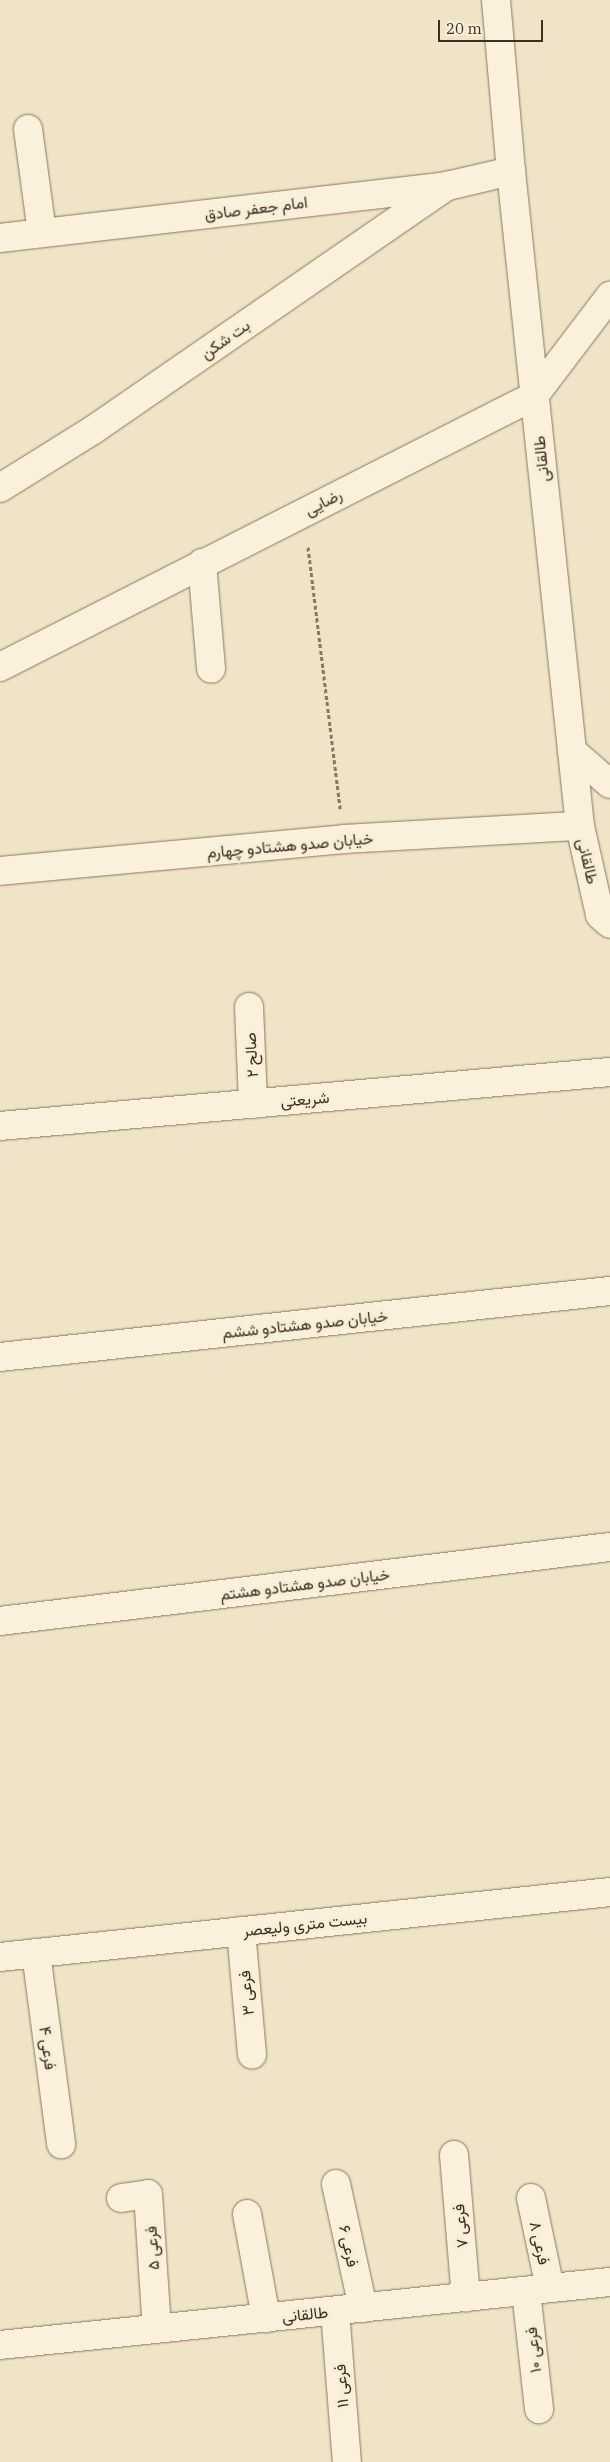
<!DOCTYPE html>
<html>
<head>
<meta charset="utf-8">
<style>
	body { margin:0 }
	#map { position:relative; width:610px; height:2462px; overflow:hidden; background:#f0e4c8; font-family:"IBM Plex Serif",Vazirmatn,serif }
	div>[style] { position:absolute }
	.path>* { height:3px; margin-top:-1.5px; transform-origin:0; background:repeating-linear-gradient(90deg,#8d765c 0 4px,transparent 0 6.5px) }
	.roads { filter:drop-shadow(0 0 1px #8d765c) drop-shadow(0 0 1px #8d765c) }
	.minor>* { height:28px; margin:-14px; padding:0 14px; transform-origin:14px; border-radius:14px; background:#faf1dc }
	.secondary>* { height:28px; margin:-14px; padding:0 14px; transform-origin:14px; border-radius:14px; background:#faf1dc }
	span { translate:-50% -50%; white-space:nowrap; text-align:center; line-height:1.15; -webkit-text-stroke:5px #f7eed8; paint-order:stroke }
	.street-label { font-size:16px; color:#3d2e20 }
	.scale { position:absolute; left:438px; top:20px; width:105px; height:22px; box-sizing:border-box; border:2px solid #3d2e20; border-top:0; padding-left:6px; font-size:15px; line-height:18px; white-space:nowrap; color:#3d2e20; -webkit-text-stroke:4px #f7eed8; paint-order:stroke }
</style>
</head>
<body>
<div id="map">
	<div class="path">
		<i style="left:308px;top:547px;width:264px;rotate:83deg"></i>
	</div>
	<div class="roads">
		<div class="minor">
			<i style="left:28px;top:129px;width:105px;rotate:82.3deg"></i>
			<i style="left:0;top:238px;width:450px;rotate:-6.6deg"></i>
			<i style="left:447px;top:186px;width:66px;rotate:-13.2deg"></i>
			<i style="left:0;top:488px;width:110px;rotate:-31.9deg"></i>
			<i style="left:93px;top:430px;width:430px;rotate:-34.6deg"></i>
			<i style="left:202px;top:563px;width:106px;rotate:85.1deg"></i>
			<i style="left:0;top:667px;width:599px;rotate:-26.91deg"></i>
			<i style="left:572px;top:751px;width:50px;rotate:41deg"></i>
			<i style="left:0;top:871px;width:345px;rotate:-5.3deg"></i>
			<i style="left:344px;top:839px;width:236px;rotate:-3.2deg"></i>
			<i style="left:249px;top:1007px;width:97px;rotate:87.6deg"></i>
			<i style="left:0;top:1126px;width:612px;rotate:-5.06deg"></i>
			<i style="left:0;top:1357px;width:614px;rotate:-6.18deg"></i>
			<i style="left:0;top:1621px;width:614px;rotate:-6.92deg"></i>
			<i style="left:241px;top:1931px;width:124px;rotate:84.9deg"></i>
			<i style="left:36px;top:1953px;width:193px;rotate:82.5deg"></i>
			<i style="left:0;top:1957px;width:613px;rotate:-6.08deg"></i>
			<i style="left:454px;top:2155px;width:143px;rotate:85.2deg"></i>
			<i style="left:336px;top:2184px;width:127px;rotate:77.7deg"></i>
			<i style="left:121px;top:2198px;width:27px;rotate:-8deg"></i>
			<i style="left:148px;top:2194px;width:135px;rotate:86.2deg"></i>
			<i style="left:531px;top:2198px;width:92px;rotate:78.1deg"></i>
			<i style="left:247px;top:2214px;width:106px;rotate:79.6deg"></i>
			<i style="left:526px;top:2291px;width:119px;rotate:83.7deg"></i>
			<i style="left:335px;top:2311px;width:151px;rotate:85.5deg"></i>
			<i style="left:0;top:2345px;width:613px;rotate:-5.9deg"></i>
		</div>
		<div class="secondary">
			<i style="left:496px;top:0;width:172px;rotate:85deg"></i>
			<i style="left:511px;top:171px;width:659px;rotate:83.99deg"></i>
			<i style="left:580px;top:826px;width:91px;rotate:77.3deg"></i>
			<i style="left:600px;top:915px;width:13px;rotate:42deg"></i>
			<i style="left:534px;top:396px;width:126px;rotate:-52.8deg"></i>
		</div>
	</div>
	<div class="street-label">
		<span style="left:256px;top:208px;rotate:-7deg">امام جعفر صادق</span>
		<span style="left:225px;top:339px;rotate:-35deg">بت شکن</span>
		<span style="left:541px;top:459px;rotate:-96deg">طالقانی</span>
		<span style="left:323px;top:502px;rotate:-27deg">رضایی</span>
		<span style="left:290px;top:845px;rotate:-5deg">خیابان صدو هشتادو چهارم</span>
		<span style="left:588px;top:861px;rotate:77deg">طالقانی</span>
		<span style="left:251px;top:1055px;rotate:-93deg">صالح ۲</span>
		<span style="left:305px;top:1099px;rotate:-5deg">شریعتی</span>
		<span style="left:305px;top:1324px;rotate:-6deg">خیابان صدو هشتادو ششم</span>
		<span style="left:305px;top:1584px;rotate:-7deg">خیابان صدو هشتادو هشتم</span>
		<span style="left:305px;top:1924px;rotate:-6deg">بیست متری ولیعصر</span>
		<span style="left:246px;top:1993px;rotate:-95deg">فرعی ۳</span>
		<span style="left:48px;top:2048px;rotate:82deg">فرعی ۴</span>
		<span style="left:460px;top:2226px;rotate:-95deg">فرعی ۷</span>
		<span style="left:540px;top:2243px;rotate:78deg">فرعی ۸</span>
		<span style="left:349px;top:2246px;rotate:78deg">فرعی ۶</span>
		<span style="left:152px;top:2248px;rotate:-94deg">فرعی ۵</span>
		<span style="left:305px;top:2314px;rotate:-6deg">طالقانی</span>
		<span style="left:533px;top:2350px;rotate:-96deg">فرعی ۱۰</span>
		<span style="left:341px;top:2386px;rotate:-94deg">فرعی ۱۱</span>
	</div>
	<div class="scale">20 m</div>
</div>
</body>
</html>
